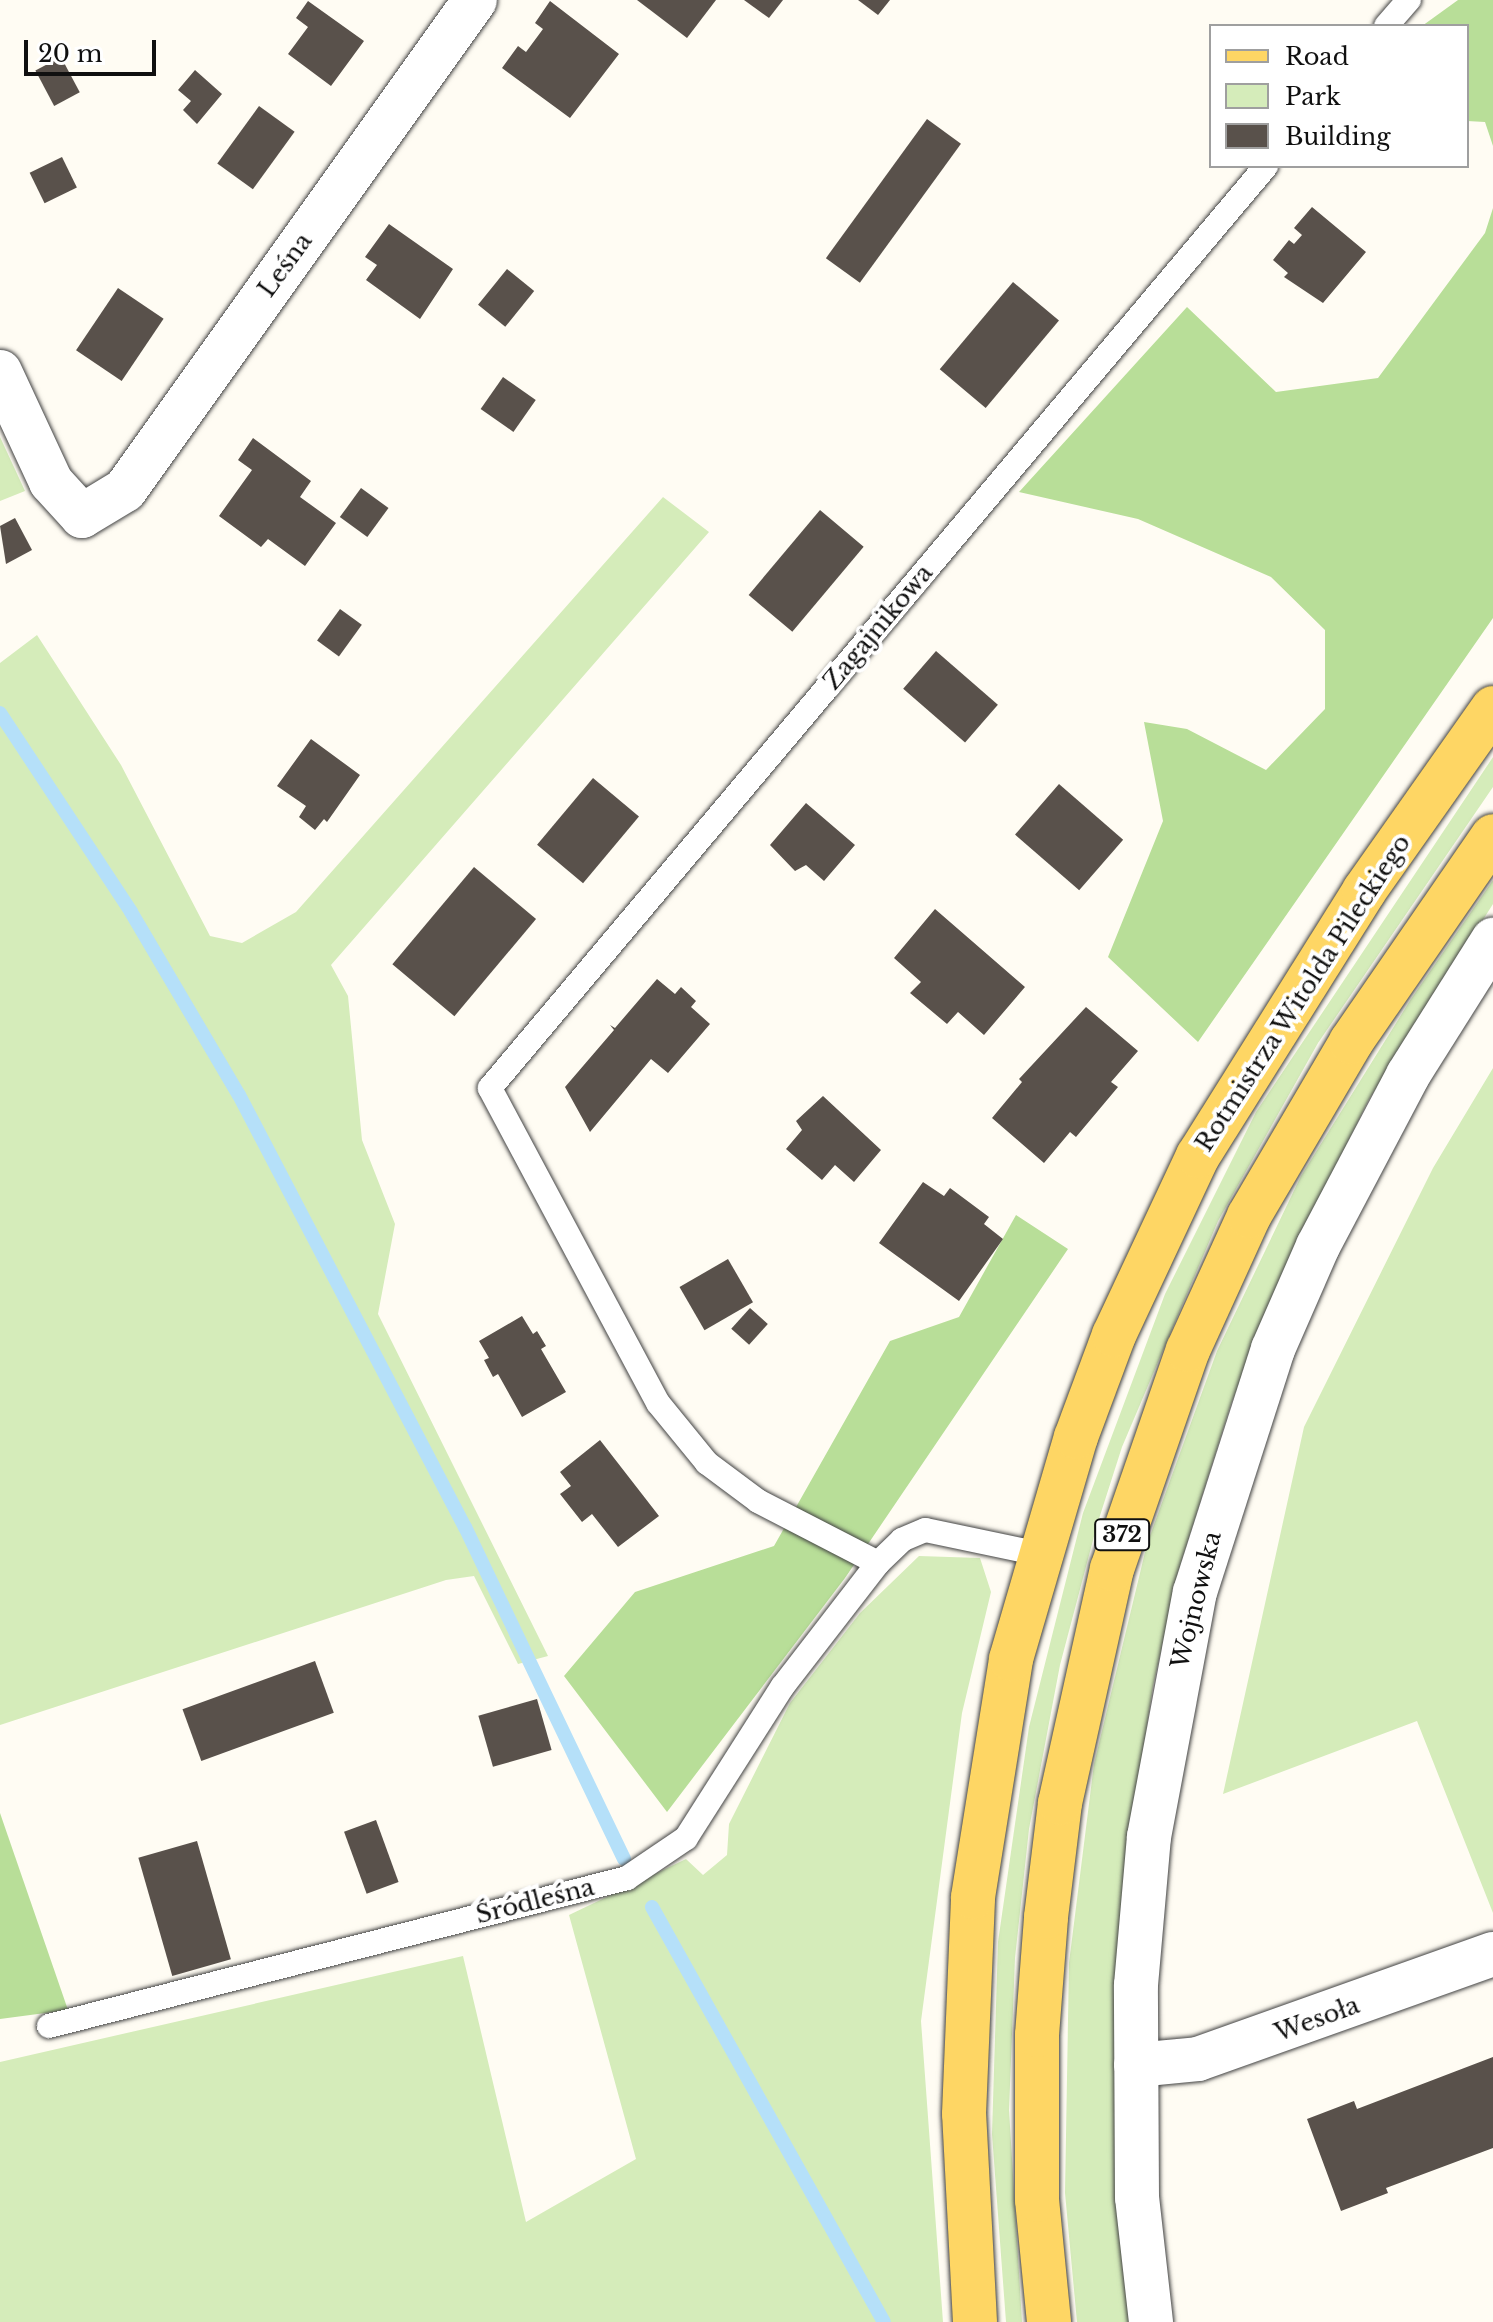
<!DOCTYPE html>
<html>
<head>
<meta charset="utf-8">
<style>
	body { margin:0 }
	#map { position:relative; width:1493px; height:2322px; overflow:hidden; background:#fffcf3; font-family:"Libre Baskerville",serif }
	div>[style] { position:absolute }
	.green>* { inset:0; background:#d5ecba }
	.forest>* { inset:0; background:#b8de98 }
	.stream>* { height:14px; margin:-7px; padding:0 7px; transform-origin:7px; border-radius:7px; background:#b5e0f9 }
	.building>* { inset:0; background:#59514b; transform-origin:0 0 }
	.roads { filter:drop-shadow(0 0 2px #434343) drop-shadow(0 0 2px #434343) }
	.lane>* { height:24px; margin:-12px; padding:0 12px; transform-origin:12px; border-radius:12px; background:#fff }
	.street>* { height:44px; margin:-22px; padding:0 22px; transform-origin:22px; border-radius:22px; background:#fff }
	.primary>* { height:44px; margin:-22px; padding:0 22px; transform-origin:22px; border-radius:22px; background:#fed664 }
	span { translate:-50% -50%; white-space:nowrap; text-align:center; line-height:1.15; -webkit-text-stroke:8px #fff; paint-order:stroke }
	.shield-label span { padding:2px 6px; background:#fff; border:2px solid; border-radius:6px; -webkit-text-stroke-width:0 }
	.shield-label { font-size:22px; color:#101010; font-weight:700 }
	.street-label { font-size:24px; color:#101010 }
	.legend { position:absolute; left:1209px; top:24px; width:260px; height:144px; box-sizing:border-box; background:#fff; border:2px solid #9f9f9f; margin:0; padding:10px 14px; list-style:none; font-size:24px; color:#101010 }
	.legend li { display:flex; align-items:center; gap:16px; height:40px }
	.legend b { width:40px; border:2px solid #9f9f9f }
	.scale { position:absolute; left:24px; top:40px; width:132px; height:36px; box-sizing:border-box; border:4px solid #101010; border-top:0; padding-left:10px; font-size:24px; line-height:28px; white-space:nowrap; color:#101010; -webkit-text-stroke:6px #fff; paint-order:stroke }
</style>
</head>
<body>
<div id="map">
	<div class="green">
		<i style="clip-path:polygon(0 437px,25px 491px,0 501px)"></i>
		<i style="clip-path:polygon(663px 497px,709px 532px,331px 965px,348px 996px,362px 1140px,395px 1224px,378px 1314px,548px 1656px,518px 1664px,474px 1576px,446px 1580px,0 1725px,0 663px,37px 635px,121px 765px,210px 936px,242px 943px,296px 912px)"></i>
		<i style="clip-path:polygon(1493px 757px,1493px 787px,1318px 1043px,1218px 1221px,1122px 1447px,1097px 1525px,1060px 1665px,1029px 1829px,1015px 1958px,1009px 2110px,1022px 2322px,1006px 2322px,992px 2134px,998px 1942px,1029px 1727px,1083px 1513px,1165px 1294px,1256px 1112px)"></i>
		<i style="clip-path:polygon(1493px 880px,1493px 904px,1368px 1101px,1288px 1264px,1231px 1404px,1181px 1563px,1153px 1686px,1126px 1862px,1129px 2322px,1077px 2322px,1065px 2193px,1069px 1963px,1094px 1764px,1147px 1544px,1217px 1351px,1301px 1176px,1411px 999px)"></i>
		<i style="clip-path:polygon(1493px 1068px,1493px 1913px,1417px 1721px,1223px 1794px,1304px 1427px,1433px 1168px)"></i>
		<i style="clip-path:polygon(919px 1556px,980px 1558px,991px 1592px,962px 1713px,921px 2021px,943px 2322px,0 2322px,0 2062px,463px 1956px,526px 2222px,636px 2159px,569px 1915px,686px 1859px,703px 1875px,727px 1855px,729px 1824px,790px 1703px,860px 1613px)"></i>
	</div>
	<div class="forest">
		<i style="clip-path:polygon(1458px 0,1493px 0,1493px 146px,1485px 122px,1467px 121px,1467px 26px,1422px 26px)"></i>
		<i style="clip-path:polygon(1493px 208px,1493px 618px,1198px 1042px,1108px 957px,1163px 821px,1144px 722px,1187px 729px,1266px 770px,1325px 709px,1325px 630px,1271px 577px,1138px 519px,1019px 492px,1187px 307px,1276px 392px,1378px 378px,1485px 233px)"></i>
		<i style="clip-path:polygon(1016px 1215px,1068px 1249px,845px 1578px,667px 1812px,564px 1676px,635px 1592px,774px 1546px,890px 1341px,959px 1317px)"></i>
		<i style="clip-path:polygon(0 1813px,68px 2010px,0 2019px)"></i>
	</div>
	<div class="stream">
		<i style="left:0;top:713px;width:238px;rotate:56.6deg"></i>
		<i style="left:131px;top:912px;width:212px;rotate:59.5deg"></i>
		<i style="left:239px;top:1095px;width:488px;rotate:62.4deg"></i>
		<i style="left:465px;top:1527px;width:368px;rotate:64.4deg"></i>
		<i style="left:652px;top:1907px;width:475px;rotate:60.8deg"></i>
	</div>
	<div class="building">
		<i style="clip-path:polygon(637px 0,716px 0,687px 38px)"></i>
		<i style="clip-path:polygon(744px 0,783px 0,769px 18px)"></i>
		<i style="clip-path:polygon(858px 0,890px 0,878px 15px)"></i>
		<i style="clip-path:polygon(308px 1px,364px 41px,331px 86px,288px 54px,308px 27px,296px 18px)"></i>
		<i style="clip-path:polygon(550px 1px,619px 54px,570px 118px,502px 68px,518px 46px,526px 52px,543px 29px,535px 23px)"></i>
		<i style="left:61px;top:57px;width:40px;height:29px;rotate:62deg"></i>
		<i style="clip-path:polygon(195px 70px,222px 94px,197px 124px,183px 110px,191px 101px,178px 90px)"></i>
		<i style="left:259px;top:106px;width:44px;height:71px;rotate:36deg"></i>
		<i style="left:927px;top:119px;width:42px;height:172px;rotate:36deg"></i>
		<i style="left:62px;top:157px;width:34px;height:36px;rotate:64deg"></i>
		<i style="clip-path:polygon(1312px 207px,1366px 252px,1323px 303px,1284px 277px,1288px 273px,1273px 260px,1289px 240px,1294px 244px,1302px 235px,1294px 228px)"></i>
		<i style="clip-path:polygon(389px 224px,453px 269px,420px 319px,366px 280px,377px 265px,365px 257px)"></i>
		<i style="left:507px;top:269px;width:35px;height:46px;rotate:39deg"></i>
		<i style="left:1013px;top:282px;width:60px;height:114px;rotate:40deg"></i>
		<i style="left:118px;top:288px;width:55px;height:75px;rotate:34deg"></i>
		<i style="left:503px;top:377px;width:40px;height:39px;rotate:35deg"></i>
		<i style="clip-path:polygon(253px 438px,311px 481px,300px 497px,336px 523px,305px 566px,268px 539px,261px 547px,219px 516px,252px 470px,238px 460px)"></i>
		<i style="left:361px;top:488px;width:34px;height:36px;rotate:36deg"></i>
		<i style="left:820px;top:510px;width:57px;height:111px;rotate:40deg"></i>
		<i style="clip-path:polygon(15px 518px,32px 550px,6px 564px,0 526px)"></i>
		<i style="left:340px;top:609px;width:27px;height:39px;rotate:36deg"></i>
		<i style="left:936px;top:651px;width:82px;height:50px;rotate:41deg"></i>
		<i style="clip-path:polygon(311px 739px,360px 775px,327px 822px,324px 819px,315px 830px,299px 817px,306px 806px,277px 786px)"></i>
		<i style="left:593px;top:778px;width:60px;height:87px;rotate:40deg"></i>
		<i style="left:1059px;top:784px;width:85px;height:67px;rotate:41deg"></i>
		<i style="clip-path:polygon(806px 803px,855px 845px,824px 881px,806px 865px,795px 871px,770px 845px)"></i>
		<i style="left:474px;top:867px;width:81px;height:127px;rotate:40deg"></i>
		<i style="clip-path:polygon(935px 909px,1025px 987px,984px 1035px,958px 1012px,947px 1024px,910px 993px,921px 982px,894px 958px)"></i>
		<i style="clip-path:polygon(657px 979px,675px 994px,681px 987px,696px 1001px,691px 1007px,710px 1024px,668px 1073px,651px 1059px,590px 1132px,565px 1087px,614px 1030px,610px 1025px,615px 1028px)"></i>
		<i style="clip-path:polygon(1086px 1007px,1138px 1051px,1111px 1082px,1118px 1087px,1076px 1137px,1070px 1132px,1044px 1163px,992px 1118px,1022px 1082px,1019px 1079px)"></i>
		<i style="clip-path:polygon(823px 1096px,881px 1150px,854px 1182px,835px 1165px,822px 1180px,786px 1149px,802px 1130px,796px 1121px)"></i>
		<i style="clip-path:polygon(923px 1182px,944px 1196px,950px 1188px,989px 1217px,984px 1224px,1003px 1239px,959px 1301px,879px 1243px)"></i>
		<i style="left:728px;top:1259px;width:50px;height:56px;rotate:60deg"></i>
		<i style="left:750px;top:1308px;width:24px;height:28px;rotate:42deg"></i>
		<i style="clip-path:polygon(522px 1316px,533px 1334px,537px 1331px,546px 1346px,541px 1349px,566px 1392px,522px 1417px,498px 1374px,493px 1377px,484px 1360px,489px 1358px,479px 1341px)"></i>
		<i style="clip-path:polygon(600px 1440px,659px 1516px,618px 1547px,592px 1514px,582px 1522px,560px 1494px,571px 1486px,560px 1472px)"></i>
		<i style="left:315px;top:1661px;width:55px;height:141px;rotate:70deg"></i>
		<i style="left:537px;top:1699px;width:53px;height:61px;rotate:74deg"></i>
		<i style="left:376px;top:1820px;width:66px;height:34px;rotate:70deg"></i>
		<i style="left:197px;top:1841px;width:123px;height:61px;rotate:74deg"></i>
		<i style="clip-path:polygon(1493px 2057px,1493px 2148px,1386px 2188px,1388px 2193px,1341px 2211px,1307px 2119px,1354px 2101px,1357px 2109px)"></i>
	</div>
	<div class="roads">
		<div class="lane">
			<i style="left:1386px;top:26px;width:35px;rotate:-49deg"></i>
			<i style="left:1040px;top:1554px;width:117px;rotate:-168.2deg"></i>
			<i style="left:925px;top:1530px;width:25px;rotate:157deg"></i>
			<i style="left:902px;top:1540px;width:33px;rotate:136deg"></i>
			<i style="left:878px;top:1563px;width:135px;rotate:-152.7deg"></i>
			<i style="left:758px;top:1501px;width:64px;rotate:-143.3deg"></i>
			<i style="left:707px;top:1463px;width:77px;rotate:-129.2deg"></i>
			<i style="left:658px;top:1403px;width:357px;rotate:-118.1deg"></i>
			<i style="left:490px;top:1088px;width:1205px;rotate:-49.91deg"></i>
			<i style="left:49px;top:2026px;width:597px;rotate:-14.36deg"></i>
			<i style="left:627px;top:1878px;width:71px;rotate:-34.1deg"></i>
			<i style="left:686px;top:1838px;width:180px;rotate:-57.5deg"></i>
			<i style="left:783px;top:1686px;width:155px;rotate:-52.3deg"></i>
		</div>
		<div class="street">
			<i style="left:0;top:372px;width:121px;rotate:65.1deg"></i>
			<i style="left:51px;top:482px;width:46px;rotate:47.6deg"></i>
			<i style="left:82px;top:516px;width:50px;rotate:-31.2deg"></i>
			<i style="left:125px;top:490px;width:602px;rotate:-54.46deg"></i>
			<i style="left:1136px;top:2065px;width:62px;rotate:-5.5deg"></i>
			<i style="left:1198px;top:2059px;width:313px;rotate:-19.6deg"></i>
			<i style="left:1151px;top:2322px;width:125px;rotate:-96.4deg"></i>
			<i style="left:1137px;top:2198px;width:213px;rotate:-90.3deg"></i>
			<i style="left:1136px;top:1985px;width:149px;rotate:-85deg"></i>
			<i style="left:1149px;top:1837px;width:249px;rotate:-79.4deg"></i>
			<i style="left:1195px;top:1592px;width:255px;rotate:-72.2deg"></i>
			<i style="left:1273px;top:1349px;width:112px;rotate:-66.4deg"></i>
			<i style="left:1318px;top:1246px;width:193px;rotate:-62.2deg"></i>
			<i style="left:1408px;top:1075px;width:160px;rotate:-57.8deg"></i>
		</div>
		<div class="primary">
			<i style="left:975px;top:2322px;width:208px;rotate:-93deg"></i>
			<i style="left:964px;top:2114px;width:217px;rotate:-87.6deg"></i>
			<i style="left:973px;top:1897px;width:241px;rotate:-80.9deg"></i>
			<i style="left:1011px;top:1659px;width:231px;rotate:-73.7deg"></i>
			<i style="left:1076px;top:1437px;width:109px;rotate:-69.6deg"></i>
			<i style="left:1114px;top:1335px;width:198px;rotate:-64.9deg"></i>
			<i style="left:1198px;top:1156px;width:313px;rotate:-57.9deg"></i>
			<i style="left:1364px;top:891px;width:224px;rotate:-54.8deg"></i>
			<i style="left:1049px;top:2322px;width:123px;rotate:-95.6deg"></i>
			<i style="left:1037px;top:2200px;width:165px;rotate:-90deg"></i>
			<i style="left:1037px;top:2035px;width:118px;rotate:-85.6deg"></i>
			<i style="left:1046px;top:1917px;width:115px;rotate:-83deg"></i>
			<i style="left:1060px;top:1803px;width:240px;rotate:-77.5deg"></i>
			<i style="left:1112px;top:1569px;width:232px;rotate:-70.9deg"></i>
			<i style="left:1188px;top:1350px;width:147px;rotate:-65.5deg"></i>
			<i style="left:1249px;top:1216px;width:202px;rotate:-59.6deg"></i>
			<i style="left:1351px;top:1042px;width:250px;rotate:-55.4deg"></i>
		</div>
	</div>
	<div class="shield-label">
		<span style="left:1122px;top:1535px">372</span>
	</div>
	<div class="street-label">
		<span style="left:285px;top:265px;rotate:-54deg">Leśna</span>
		<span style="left:878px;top:627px;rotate:-50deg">Zagajnikowa</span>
		<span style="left:1303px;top:993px;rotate:-57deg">Rotmistrza Witolda Pileckiego</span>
		<span style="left:1196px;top:1600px;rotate:-76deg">Wojnowska</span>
		<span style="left:535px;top:1901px;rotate:-14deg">Śródleśna</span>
		<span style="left:1317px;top:2019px;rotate:-20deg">Wesoła</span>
	</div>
	<ul class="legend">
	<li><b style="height:10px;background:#fed664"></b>Road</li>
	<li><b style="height:22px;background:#d5ecba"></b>Park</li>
	<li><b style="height:22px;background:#59514b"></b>Building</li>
	</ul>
	<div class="scale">20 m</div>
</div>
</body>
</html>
